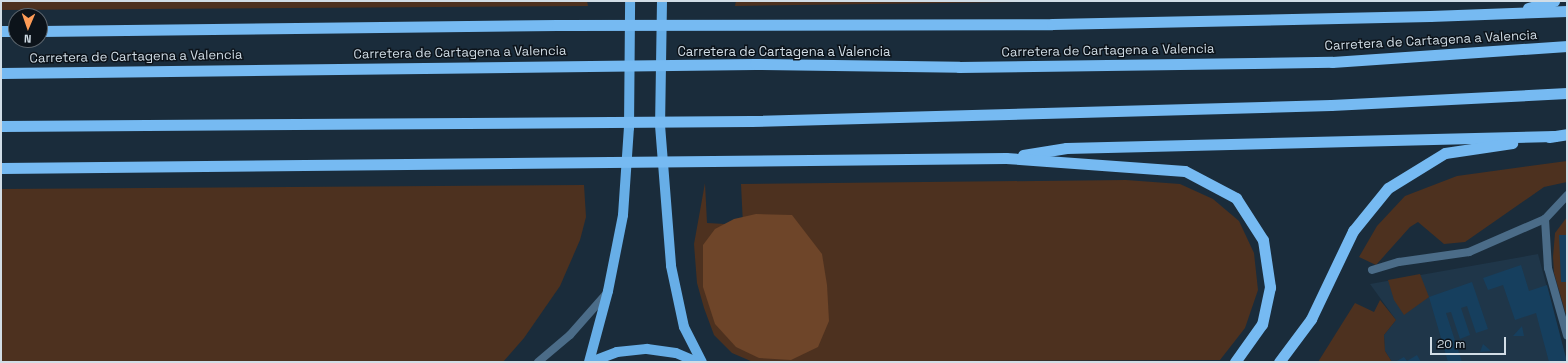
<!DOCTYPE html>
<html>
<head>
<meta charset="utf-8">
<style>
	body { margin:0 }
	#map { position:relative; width:1568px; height:363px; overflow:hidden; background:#1a2c3b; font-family:"Space Grotesk",sans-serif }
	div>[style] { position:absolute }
	.built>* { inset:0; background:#1f3649 }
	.green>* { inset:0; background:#4d311f }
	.forest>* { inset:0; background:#6e4529 }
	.building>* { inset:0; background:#163f5e }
	.service>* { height:8px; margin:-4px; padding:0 4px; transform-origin:4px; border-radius:4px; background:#4b6c88 }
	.minor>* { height:8px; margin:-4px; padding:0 4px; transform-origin:4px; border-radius:4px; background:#4b6c88 }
	.primary>* { height:10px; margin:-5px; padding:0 5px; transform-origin:5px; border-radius:5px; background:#67aee7 }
	.trunk>* { height:11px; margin:-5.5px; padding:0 5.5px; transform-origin:5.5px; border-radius:5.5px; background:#76baf2 }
	span { translate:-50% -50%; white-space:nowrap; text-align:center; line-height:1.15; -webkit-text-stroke:3px #0c131a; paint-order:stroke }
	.street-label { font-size:13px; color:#d1dde6 }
	.frame { position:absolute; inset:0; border:2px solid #d1dde6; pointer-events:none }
	.north { position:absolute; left:8px; top:8px; width:40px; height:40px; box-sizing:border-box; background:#0c131a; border:1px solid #5b646c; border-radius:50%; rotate:182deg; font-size:11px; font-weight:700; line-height:16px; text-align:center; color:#d1dde6 }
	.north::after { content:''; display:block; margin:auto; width:14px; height:18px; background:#fe9c57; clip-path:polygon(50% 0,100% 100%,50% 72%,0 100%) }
	.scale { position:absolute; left:1430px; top:337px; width:76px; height:18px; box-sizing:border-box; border:2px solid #d1dde6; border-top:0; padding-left:5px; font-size:12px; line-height:14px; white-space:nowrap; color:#d1dde6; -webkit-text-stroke:3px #0c131a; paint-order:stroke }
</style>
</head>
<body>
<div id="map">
	<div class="built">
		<i style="clip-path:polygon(1538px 254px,1567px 362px,1392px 362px,1385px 351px,1384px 335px,1396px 320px,1370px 284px)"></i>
	</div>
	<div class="green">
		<i style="clip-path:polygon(1px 1px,587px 1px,588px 6px,1px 10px)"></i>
		<i style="clip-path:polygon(736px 1px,1087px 1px,735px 6px)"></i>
		<i style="clip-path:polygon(1567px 161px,1567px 182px,1544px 187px,1465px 242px,1444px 244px,1418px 222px,1410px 227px,1376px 265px,1359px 257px,1377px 226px,1405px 196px,1457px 176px)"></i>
		<i style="clip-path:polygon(1126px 180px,1180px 184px,1213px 199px,1239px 221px,1254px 253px,1258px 290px,1245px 328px,1220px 360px,753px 362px,732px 353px,714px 335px,704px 308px,697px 283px,694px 244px,705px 183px,707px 223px,743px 225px,741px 184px)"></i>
		<i style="clip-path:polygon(584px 185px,586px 217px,580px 240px,560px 286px,524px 338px,503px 362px,1px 362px,1px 189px)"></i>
		<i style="clip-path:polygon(1567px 217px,1567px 318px,1554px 273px,1553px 257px,1555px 233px)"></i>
		<i style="clip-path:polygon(1420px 274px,1429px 297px,1404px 315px,1394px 300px,1388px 280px)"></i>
		<i style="clip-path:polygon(1380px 300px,1396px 320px,1384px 335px,1385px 351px,1392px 362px,1318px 362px,1355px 303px,1374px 312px)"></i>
	</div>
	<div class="forest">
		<i style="clip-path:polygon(756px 214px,792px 215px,822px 254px,827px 285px,829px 321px,818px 347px,791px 360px,759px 358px,736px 347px,715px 324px,703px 287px,703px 245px,715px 229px,734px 219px)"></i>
	</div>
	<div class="building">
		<i style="clip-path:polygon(1559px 235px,1567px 235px,1567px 282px,1561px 282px)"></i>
		<i style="clip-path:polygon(1521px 265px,1529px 291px,1547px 285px,1567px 362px,1549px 362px,1536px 313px,1515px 320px,1503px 285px,1488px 290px,1483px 278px)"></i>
		<i style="clip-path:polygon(1472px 282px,1488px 329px,1476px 333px,1467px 306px,1461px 308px,1470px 335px,1460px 339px,1451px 312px,1446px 313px,1462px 362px,1448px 362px,1429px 297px)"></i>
		<i style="clip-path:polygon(1522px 326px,1524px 336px,1513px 336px)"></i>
		<i style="clip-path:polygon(1483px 344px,1491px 351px,1480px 352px)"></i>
		<i style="clip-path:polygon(1417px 355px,1421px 362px,1395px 362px,1404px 357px,1407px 361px)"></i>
	</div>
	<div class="service">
		<i style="left:1545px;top:219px;width:49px;rotate:86.5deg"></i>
		<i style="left:1548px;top:268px;width:70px;rotate:74.2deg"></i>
		<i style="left:538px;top:362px;width:42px;rotate:-40.2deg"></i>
		<i style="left:570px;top:335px;width:56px;rotate:-48.6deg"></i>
	</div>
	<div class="minor">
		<i style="left:1372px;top:270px;width:28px;rotate:-17deg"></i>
		<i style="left:1399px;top:262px;width:71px;rotate:-8.1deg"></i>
		<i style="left:1469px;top:252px;width:83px;rotate:-23.5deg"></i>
		<i style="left:1545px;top:219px;width:33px;rotate:-47deg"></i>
	</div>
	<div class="primary">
		<i style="left:662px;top:1px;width:124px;rotate:90.9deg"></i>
		<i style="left:660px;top:125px;width:141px;rotate:85.5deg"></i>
		<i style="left:671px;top:266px;width:62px;rotate:78deg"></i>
		<i style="left:684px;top:327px;width:39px;rotate:63deg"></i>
		<i style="left:589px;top:362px;width:73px;rotate:-75deg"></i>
		<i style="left:608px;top:291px;width:77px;rotate:-78.8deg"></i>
		<i style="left:623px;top:215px;width:87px;rotate:-86.1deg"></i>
		<i style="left:629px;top:128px;width:127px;rotate:-89.5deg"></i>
		<i style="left:591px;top:362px;width:28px;rotate:-21deg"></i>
		<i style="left:617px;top:352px;width:30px;rotate:-6deg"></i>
		<i style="left:647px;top:349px;width:29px;rotate:8deg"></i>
		<i style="left:676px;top:353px;width:23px;rotate:23deg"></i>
	</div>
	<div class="trunk">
		<i style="left:1528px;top:8px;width:27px;rotate:-15deg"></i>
		<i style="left:1px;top:31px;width:15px"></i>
		<i style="left:40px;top:31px;width:517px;rotate:-0.66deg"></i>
		<i style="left:557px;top:25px;width:495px;rotate:-0.1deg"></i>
		<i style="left:1052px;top:24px;width:378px;rotate:-1.2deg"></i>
		<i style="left:1430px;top:16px;width:137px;rotate:-2.1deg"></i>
		<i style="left:1px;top:73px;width:754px;rotate:-0.68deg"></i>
		<i style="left:755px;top:64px;width:204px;rotate:0.8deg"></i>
		<i style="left:959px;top:67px;width:373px;rotate:-0.8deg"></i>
		<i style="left:1332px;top:62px;width:236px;rotate:-3.9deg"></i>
		<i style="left:1px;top:126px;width:750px;rotate:-0.38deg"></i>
		<i style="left:751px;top:121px;width:580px;rotate:-1.58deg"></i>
		<i style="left:1331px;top:105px;width:236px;rotate:-2.9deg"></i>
		<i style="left:1549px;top:137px;width:18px;rotate:-9deg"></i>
		<i style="left:1023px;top:155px;width:44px;rotate:-9.2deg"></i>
		<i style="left:1066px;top:148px;width:489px;rotate:-1.4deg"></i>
		<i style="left:1px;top:168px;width:1005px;rotate:-0.57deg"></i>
		<i style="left:1006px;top:158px;width:179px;rotate:4.2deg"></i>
		<i style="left:1185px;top:171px;width:58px;rotate:27.9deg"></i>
		<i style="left:1236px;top:198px;width:50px;rotate:57.3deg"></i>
		<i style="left:1263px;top:240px;width:48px;rotate:81.5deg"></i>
		<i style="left:1270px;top:287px;width:38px;rotate:102deg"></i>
		<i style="left:1262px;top:324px;width:47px;rotate:125.4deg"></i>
		<i style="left:1279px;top:362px;width:54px;rotate:-53.3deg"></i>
		<i style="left:1311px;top:319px;width:98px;rotate:-64.5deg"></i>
		<i style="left:1353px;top:231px;width:55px;rotate:-50.9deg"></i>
		<i style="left:1388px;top:188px;width:67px;rotate:-31.6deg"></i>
		<i style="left:1445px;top:153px;width:68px;rotate:-8.5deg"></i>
	</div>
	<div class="street-label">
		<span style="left:1431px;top:41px;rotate:-3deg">Carretera de Cartagena a Valencia</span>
		<span style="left:1108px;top:51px;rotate:-1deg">Carretera de Cartagena a Valencia</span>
		<span style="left:784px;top:52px">Carretera de Cartagena a Valencia</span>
		<span style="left:460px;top:53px;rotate:-1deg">Carretera de Cartagena a Valencia</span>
		<span style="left:136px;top:57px;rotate:-1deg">Carretera de Cartagena a Valencia</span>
	</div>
	<div class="frame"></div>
	<div class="north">N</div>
	<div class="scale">20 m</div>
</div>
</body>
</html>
